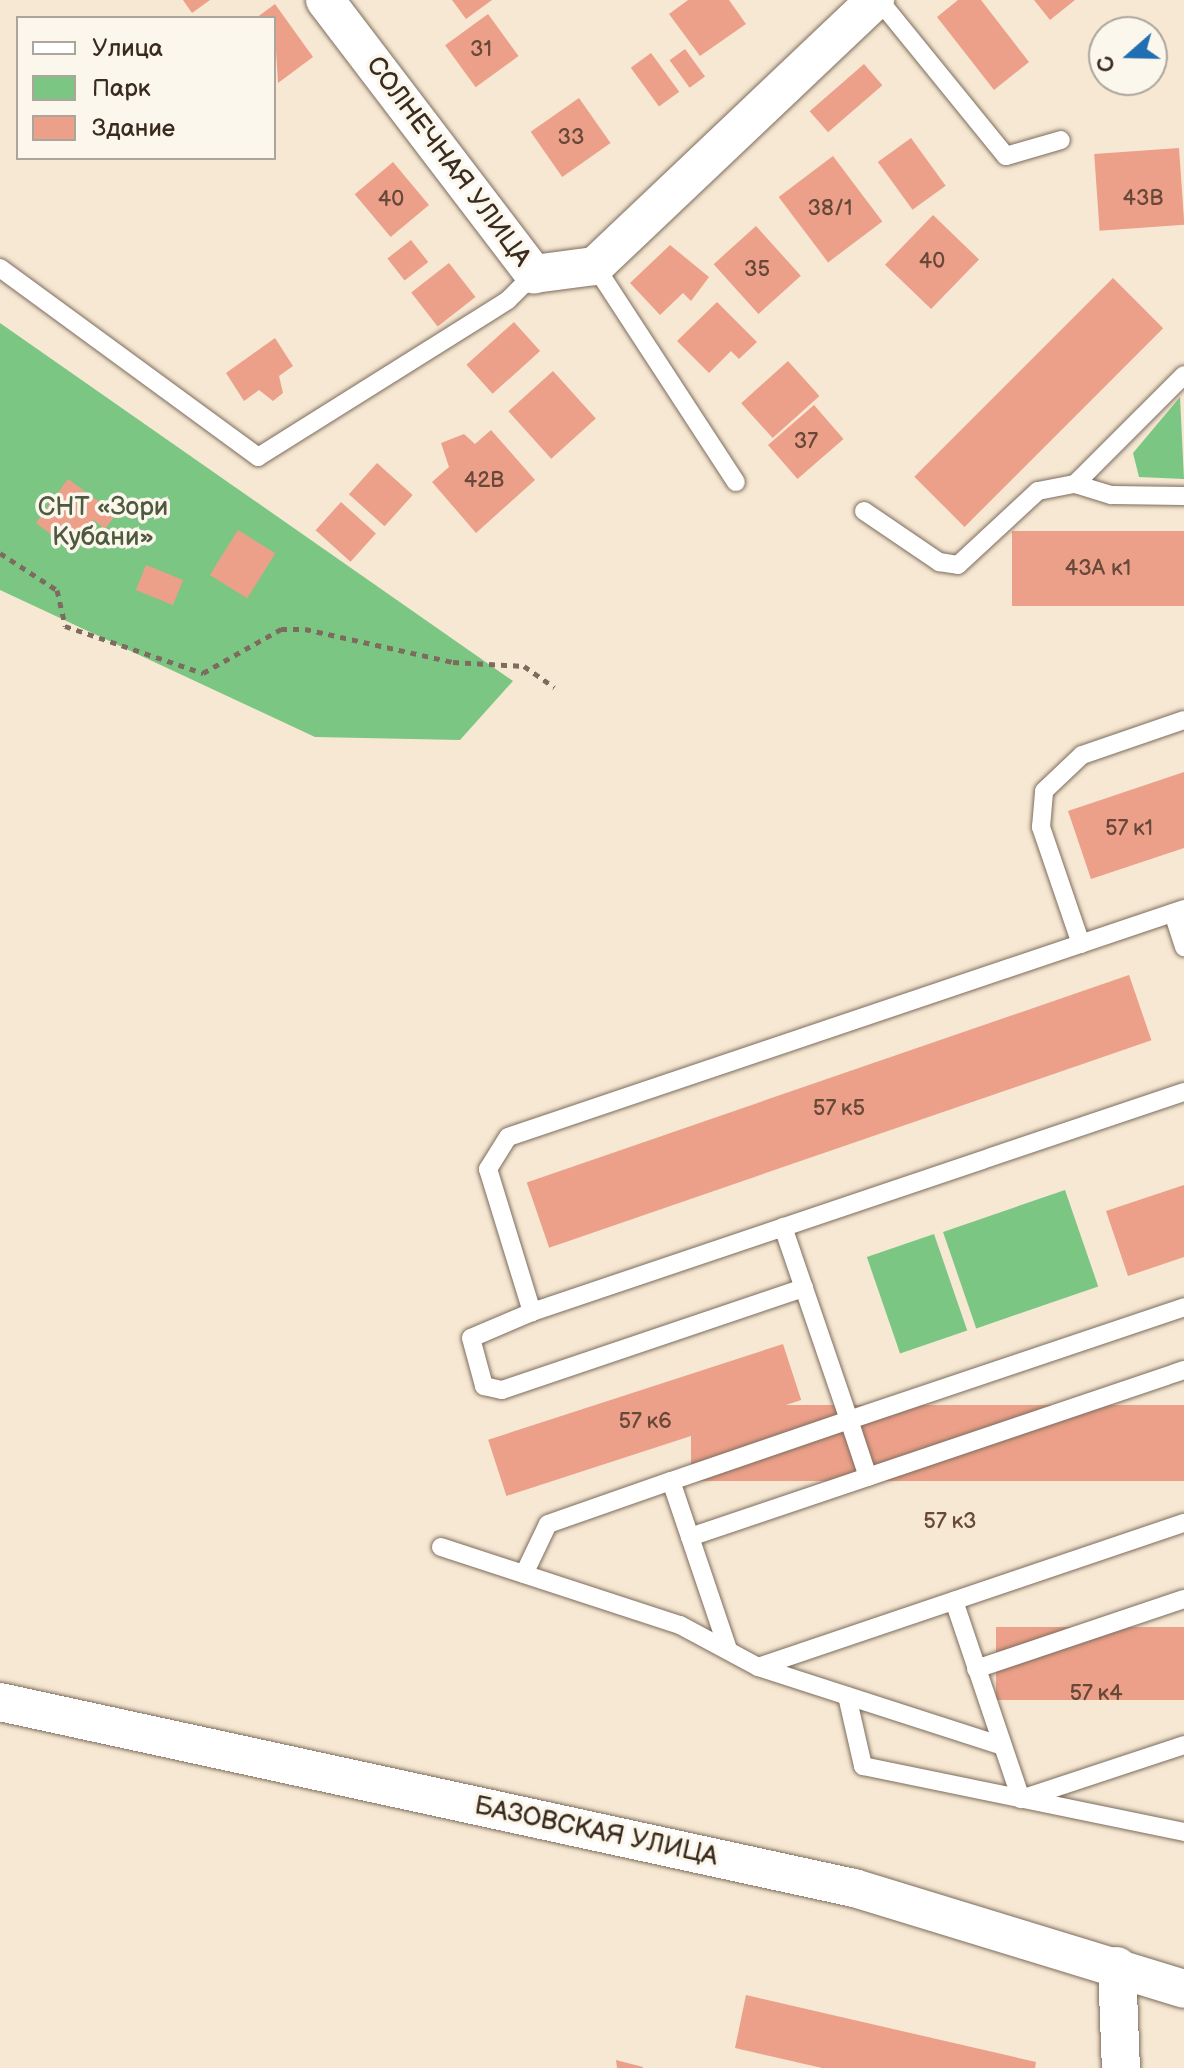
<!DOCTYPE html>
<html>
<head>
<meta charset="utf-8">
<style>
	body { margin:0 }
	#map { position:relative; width:1184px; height:2068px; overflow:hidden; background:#f7e8d3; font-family:"Balsamiq Sans",sans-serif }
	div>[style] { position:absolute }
	.green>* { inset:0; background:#7cc684; transform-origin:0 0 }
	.building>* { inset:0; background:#eca089; transform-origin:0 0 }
	.path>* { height:5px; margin-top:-2.5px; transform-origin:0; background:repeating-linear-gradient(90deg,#7d6c5d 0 6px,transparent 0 12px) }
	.roads { filter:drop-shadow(0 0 2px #7d6c5d) drop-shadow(0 0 2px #7d6c5d) }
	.lane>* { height:18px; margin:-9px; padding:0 9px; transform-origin:9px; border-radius:9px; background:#fff }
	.street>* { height:38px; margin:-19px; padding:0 19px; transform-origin:19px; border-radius:19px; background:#fff }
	span { translate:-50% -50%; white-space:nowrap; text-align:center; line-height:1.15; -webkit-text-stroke:7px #fbf7ec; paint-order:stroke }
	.number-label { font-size:22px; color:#674839 }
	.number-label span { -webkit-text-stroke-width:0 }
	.street-label { font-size:26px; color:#3b2a1e }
	.park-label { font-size:26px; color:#4e593d }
	.legend { position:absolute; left:16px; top:16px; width:260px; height:144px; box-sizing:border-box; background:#fbf7ec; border:2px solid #aea59a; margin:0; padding:10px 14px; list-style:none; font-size:24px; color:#3b2a1e }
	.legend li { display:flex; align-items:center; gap:16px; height:40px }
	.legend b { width:40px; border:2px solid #aea59a }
	.north { position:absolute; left:1088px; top:16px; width:80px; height:80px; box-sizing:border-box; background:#fbf7ec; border:2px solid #aea59a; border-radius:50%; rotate:250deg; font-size:22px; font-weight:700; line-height:32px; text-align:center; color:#3b2a1e }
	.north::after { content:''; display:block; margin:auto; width:28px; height:36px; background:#1f6fb2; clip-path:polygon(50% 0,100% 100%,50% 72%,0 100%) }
</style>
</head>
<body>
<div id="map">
	<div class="green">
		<i style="clip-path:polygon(0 323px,513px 681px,460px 740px,315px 737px,0 590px)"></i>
		<i style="clip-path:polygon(1180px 397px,1184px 479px,1139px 477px,1133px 453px)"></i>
		<i style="left:1065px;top:1190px;width:102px;height:129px;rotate:71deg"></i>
		<i style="left:934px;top:1234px;width:102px;height:71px;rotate:71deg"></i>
	</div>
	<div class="building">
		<i style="clip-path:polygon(183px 0,210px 0,192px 13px)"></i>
		<i style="clip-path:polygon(452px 0,492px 0,466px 19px)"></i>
		<i style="clip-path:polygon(688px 0,729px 0,746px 24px,700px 56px,669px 14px)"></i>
		<i style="clip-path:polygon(958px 0,981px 0,1029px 62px,994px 90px,937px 17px)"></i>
		<i style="clip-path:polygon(1034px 0,1075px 0,1050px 20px)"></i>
		<i style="clip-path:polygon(275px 4px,313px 57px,278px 83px,274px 18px,256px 18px)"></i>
		<i style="left:488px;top:14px;width:52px;height:53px;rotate:54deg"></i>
		<i style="left:685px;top:49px;width:34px;height:19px;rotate:54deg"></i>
		<i style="left:651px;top:53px;width:48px;height:25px;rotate:54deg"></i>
		<i style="left:864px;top:64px;width:28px;height:72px;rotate:49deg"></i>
		<i style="left:579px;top:98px;width:55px;height:59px;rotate:55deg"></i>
		<i style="left:911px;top:138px;width:59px;height:41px;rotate:54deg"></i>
		<i style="left:1179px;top:148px;width:77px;height:85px;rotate:86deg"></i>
		<i style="left:833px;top:156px;width:82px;height:68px;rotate:53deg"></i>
		<i style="left:393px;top:162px;width:56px;height:50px;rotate:50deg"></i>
		<i style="left:933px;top:215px;width:64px;height:69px;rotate:44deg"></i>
		<i style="left:756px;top:226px;width:67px;height:57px;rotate:48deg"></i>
		<i style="left:411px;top:240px;width:28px;height:30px;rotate:52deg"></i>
		<i style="clip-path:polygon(670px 245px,709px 277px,691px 301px,683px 293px,660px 315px,630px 283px)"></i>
		<i style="left:449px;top:263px;width:43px;height:48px;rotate:52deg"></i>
		<i style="left:1113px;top:278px;width:71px;height:281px;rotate:45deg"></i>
		<i style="clip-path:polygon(717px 302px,757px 342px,739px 359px,731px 351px,709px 373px,677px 341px)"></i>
		<i style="left:514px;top:322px;width:39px;height:64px;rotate:48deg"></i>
		<i style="clip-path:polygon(275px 338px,293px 366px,279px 376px,283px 393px,273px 401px,259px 390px,244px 401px,226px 373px)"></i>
		<i style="left:788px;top:361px;width:47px;height:63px;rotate:48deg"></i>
		<i style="left:553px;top:371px;width:64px;height:60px;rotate:48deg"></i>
		<i style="left:814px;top:405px;width:45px;height:61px;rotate:49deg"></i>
		<i style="clip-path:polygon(491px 430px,535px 480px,476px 533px,432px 482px,449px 467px,441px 443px,464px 434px,475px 444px)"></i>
		<i style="left:377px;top:463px;width:48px;height:42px;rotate:42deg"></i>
		<i style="clip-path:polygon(68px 479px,116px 514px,105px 529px,94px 520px,71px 549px,36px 523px)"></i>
		<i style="left:341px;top:502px;width:47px;height:38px;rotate:42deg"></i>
		<i style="left:238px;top:530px;width:44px;height:53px;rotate:32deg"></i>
		<i style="left:1012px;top:531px;width:172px;height:75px"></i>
		<i style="left:146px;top:565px;width:40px;height:27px;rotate:22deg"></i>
		<i style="clip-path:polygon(1184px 772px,1184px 848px,1091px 879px,1068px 811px)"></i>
		<i style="left:1129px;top:975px;width:69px;height:637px;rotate:71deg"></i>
		<i style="clip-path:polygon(1184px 1185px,1184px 1257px,1128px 1276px,1106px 1211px)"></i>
		<i style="left:783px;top:1344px;width:59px;height:310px;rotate:72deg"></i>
		<i style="left:1184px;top:1405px;width:76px;height:493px;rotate:90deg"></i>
		<i style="left:1184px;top:1627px;width:73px;height:188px;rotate:90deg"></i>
		<i style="clip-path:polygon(746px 1995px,1036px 2062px,1035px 2068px,822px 2068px,735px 2048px)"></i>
		<i style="clip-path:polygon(616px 2060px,643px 2067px,643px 2068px,617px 2068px)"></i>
	</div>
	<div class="path">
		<i style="left:0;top:553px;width:68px;rotate:33deg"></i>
		<i style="left:57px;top:590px;width:37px;rotate:77deg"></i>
		<i style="left:65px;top:626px;width:146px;rotate:18.8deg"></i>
		<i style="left:203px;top:673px;width:90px;rotate:-29.4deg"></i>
		<i style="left:281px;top:629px;width:24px"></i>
		<i style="left:305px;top:629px;width:152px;rotate:12.6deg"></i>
		<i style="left:453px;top:662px;width:71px;rotate:3.2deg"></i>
		<i style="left:524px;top:666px;width:37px;rotate:35deg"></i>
	</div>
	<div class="roads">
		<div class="lane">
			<i style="left:879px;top:0;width:201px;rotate:50.9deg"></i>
			<i style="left:1006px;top:156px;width:57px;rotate:-16.2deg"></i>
			<i style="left:595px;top:266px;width:258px;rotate:56.9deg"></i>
			<i style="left:0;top:268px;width:320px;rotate:36.2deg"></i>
			<i style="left:258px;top:457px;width:295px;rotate:-32.1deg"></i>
			<i style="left:508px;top:300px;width:37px;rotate:-45deg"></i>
			<i style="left:1075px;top:484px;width:38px;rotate:17deg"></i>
			<i style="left:1111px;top:495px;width:73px;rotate:0.8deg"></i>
			<i style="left:864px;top:511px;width:91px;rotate:34.2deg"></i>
			<i style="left:939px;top:562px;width:19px;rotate:9deg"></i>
			<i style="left:958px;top:565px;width:109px;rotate:-42.8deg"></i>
			<i style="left:1038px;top:491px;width:38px;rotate:-11deg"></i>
			<i style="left:1075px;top:484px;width:154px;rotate:-45deg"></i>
			<i style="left:1184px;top:909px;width:713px;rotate:161.36deg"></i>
			<i style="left:508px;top:1137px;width:38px;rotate:122deg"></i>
			<i style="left:488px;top:1169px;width:150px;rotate:72.9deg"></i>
			<i style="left:532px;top:1312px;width:688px;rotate:-18.65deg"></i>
			<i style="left:1173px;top:913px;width:36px;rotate:72deg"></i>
			<i style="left:1081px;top:944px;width:124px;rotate:-108.9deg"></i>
			<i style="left:1041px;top:827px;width:36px;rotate:-85deg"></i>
			<i style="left:1044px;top:791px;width:52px;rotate:-43.5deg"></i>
			<i style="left:1082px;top:755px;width:108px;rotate:-18.9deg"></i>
			<i style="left:783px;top:1227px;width:204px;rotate:71.1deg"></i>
			<i style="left:849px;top:1420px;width:354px;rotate:-18.6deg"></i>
			<i style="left:532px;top:1312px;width:66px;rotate:156.9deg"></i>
			<i style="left:471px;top:1338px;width:50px;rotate:74.8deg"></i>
			<i style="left:484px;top:1386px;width:18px;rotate:13deg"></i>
			<i style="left:502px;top:1390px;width:319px;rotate:-18.7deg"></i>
			<i style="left:868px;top:1477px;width:60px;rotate:-108.4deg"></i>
			<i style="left:849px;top:1420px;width:188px;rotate:161.1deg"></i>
			<i style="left:671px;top:1481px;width:59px;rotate:71.3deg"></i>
			<i style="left:690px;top:1537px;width:521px;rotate:-18.68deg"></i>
			<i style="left:690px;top:1537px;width:118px;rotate:71.3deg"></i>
			<i style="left:441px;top:1547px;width:251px;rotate:18.1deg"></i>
			<i style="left:680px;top:1625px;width:89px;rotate:28.3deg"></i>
			<i style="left:758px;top:1667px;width:257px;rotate:17.9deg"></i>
			<i style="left:524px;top:1574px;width:55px;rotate:-64.4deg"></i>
			<i style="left:548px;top:1524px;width:130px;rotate:-19.3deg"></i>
			<i style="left:954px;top:1601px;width:209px;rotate:71.3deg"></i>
			<i style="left:1021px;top:1799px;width:172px;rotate:-18.3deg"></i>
			<i style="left:758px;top:1667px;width:450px;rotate:-18.7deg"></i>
			<i style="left:976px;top:1669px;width:219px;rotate:-18.6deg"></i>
			<i style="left:847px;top:1696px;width:72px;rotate:77.1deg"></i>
			<i style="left:863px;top:1766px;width:328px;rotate:11.6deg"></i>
		</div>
		<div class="street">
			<i style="left:325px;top:0;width:345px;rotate:52.7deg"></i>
			<i style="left:534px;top:274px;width:62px;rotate:-7.5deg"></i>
			<i style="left:595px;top:266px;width:386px;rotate:-43.5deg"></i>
			<i style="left:0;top:1702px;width:874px;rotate:12.29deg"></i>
			<i style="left:854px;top:1888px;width:345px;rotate:17deg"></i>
			<i style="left:1117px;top:1966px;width:102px;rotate:87.8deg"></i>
		</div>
	</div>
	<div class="number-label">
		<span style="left:481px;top:50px">31</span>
		<span style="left:571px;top:138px">33</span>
		<span style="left:1143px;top:199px">43В</span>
		<span style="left:391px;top:200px">40</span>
		<span style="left:830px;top:209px">38/1</span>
		<span style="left:932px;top:262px">40</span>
		<span style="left:757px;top:270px">35</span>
		<span style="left:806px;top:442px">37</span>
		<span style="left:484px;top:481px">42В</span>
		<span style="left:1098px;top:569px">43А к1</span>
		<span style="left:1129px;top:829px">57 к1</span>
		<span style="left:839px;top:1109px">57 к5</span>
		<span style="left:645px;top:1422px">57 к6</span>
		<span style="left:950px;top:1522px">57 к3</span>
		<span style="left:1096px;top:1694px">57 к4</span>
	</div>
	<div class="street-label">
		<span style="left:448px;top:162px;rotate:53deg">СОЛНЕЧНАЯ УЛИЦА</span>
		<span style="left:596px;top:1832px;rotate:12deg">БАЗОВСКАЯ УЛИЦА</span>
	</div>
	<div class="park-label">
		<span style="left:103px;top:523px">СНТ «Зори<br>Кубани»</span>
	</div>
	<ul class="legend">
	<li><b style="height:10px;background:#fff"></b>Улица</li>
	<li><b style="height:22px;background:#7cc684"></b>Парк</li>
	<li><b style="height:22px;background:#eca089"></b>Здание</li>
	</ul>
	<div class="north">С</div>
</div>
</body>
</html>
